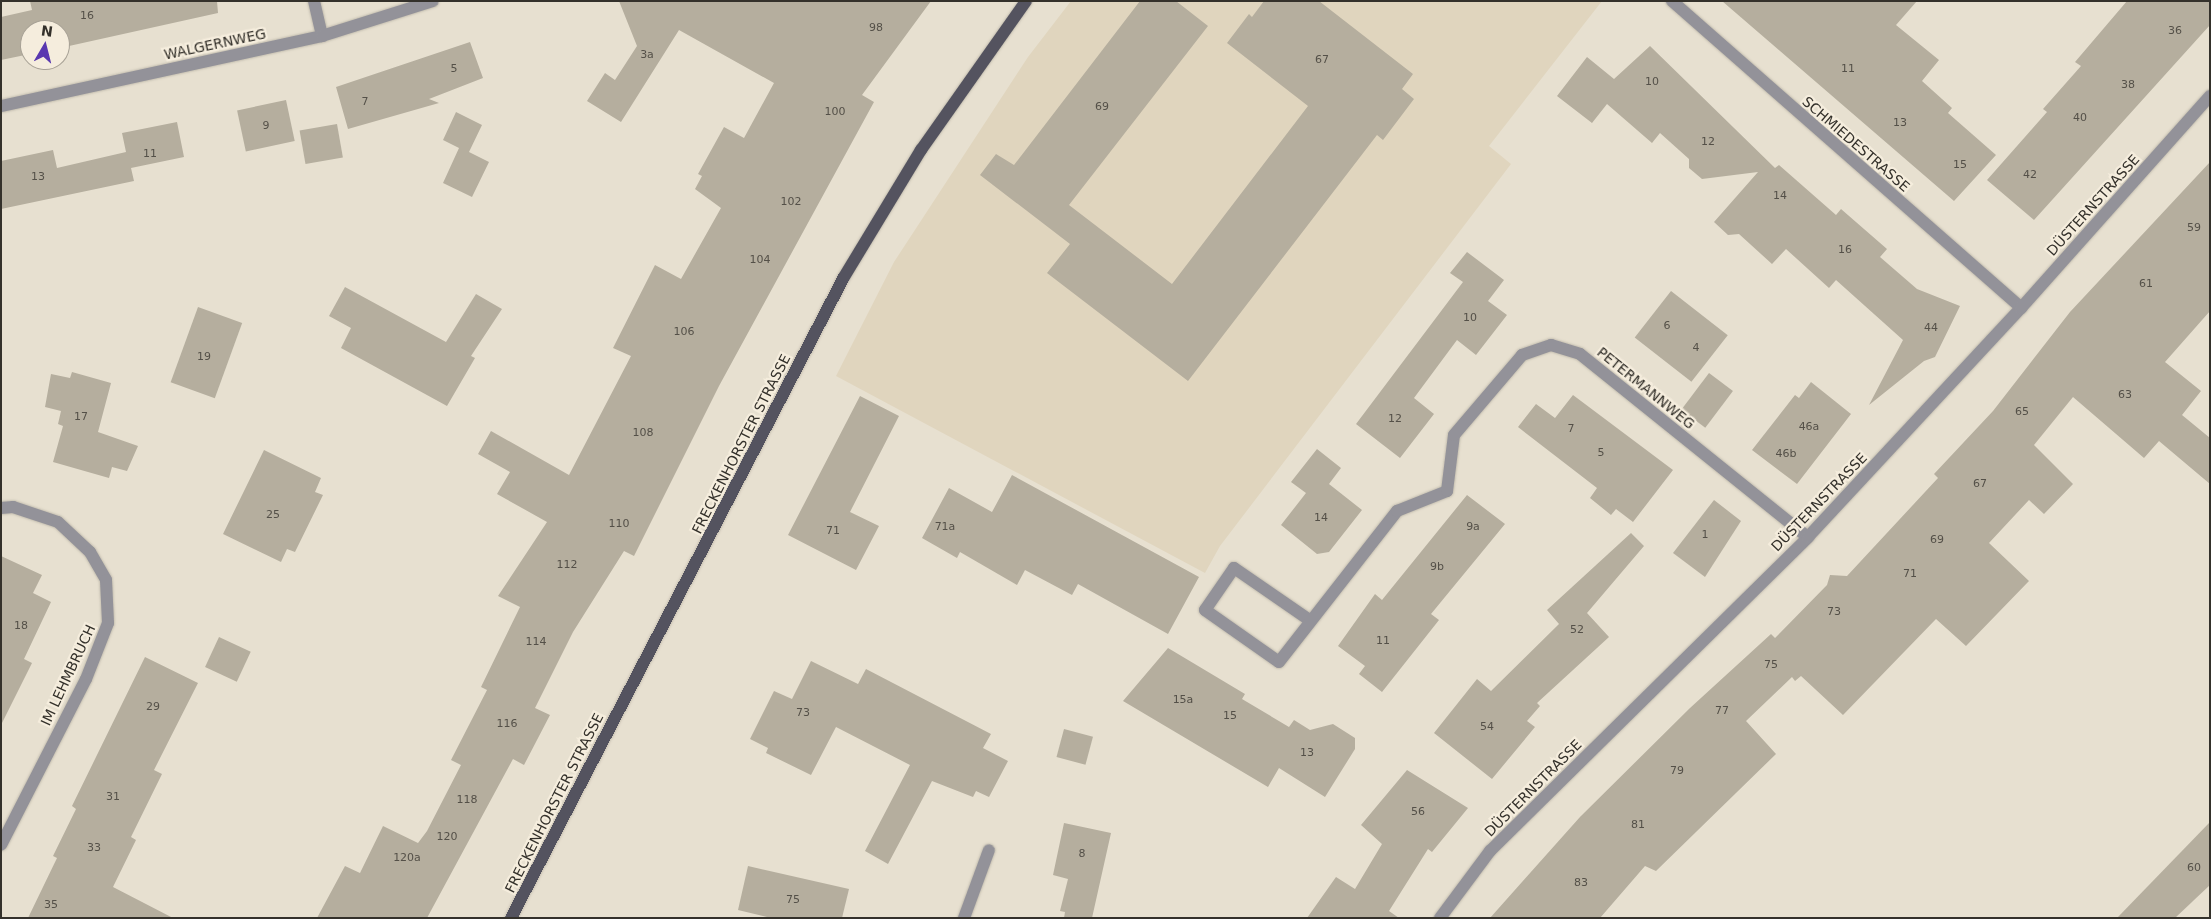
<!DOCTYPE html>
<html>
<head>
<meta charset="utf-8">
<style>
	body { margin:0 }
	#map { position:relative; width:2211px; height:919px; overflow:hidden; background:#e7e0d0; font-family:"DejaVu Sans",sans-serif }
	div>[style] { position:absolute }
	.built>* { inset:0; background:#e0d5be }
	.building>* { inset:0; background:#b5ae9e; transform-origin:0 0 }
	.roads { filter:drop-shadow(0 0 1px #c3bdaf) drop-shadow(0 0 1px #c3bdaf) }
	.minor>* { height:12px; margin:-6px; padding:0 6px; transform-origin:6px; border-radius:6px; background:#939299 }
	.major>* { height:12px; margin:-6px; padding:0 6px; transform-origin:6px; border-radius:6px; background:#54535f }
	span { translate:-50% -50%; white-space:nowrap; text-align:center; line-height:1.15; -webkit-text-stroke:4.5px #f5eddd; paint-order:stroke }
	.number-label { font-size:11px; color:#545048 }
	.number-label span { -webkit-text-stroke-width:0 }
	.street-label { font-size:14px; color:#34312b }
	.frame { position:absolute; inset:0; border:2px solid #34312b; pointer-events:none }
	.north { position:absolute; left:20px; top:20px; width:50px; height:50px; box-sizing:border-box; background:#f5eddd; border:1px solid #a8a296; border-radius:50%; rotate:8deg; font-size:14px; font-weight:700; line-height:20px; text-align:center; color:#34312b }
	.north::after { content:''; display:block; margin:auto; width:18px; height:22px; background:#5938b0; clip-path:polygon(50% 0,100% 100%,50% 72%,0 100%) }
</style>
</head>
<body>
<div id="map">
	<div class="built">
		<i style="clip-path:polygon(1071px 1px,1602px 1px,1489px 146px,1511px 164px,1220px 546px,1205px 573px,836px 376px,894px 262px,1028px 57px)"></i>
	</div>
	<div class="building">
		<i style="clip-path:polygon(30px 1px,217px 1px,218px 13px,60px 48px,60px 30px,30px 30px,30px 54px,1px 60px,1px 17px,32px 10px)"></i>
		<i style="clip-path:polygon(619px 1px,931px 1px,862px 95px,874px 102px,719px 386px,634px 556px,624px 551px,573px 632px,535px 708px,550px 715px,524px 765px,513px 759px,427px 918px,317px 918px,345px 866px,360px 873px,383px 826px,418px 843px,427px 831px,461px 765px,451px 760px,487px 690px,481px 687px,520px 607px,498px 596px,547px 522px,497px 494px,510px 472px,478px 454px,491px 431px,569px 475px,631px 356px,613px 348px,655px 265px,681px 279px,721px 208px,695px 189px,702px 176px,698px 174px,724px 127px,744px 138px,774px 83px,679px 30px,621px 122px,587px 101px,605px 73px,615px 80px,637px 46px)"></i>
		<i style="clip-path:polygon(1140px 1px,1176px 1px,1208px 26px,1069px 205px,1172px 284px,1308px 106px,1227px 43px,1249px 14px,1252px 17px,1264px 1px,1319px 1px,1413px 74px,1402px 89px,1414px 99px,1383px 140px,1377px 135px,1188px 381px,1047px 273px,1070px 244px,980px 175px,996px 154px,1014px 165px)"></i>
		<i style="clip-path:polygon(1722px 1px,1917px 1px,1896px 25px,1939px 60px,1922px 81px,1952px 108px,1948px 113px,1996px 155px,1954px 201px)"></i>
		<i style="clip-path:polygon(2127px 1px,2210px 1px,2210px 25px,2034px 220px,1987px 180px,2047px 112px,2043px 109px,2081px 66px,2075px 62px)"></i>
		<i style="clip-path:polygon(470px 42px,483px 78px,429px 99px,439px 103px,348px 129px,336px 87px)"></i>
		<i style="clip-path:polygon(1650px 46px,1775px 168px,1779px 165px,1836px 215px,1841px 209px,1887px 249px,1880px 257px,1917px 289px,1960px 306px,1935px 357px,1924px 361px,1869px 405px,1903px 340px,1836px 280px,1829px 288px,1786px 249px,1772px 264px,1739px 234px,1728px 235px,1714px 222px,1758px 172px,1702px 179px,1689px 168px,1689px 159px,1660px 133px,1652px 143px,1607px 104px,1592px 123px,1557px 96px,1587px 57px,1614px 79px)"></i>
		<i style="left:286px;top:100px;width:42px;height:50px;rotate:78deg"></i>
		<i style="clip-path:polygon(456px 112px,482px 125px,469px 152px,489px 162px,472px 197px,443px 183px,459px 148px,443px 140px)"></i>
		<i style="clip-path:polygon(177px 122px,184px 157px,131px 168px,134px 181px,1px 209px,1px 161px,53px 150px,57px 168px,126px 152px,122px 133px)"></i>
		<i style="left:337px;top:124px;width:34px;height:38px;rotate:80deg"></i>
		<i style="clip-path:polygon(2210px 162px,2210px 311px,2165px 362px,2201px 391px,2182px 415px,2210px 438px,2210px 484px,2159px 441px,2144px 458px,2073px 397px,2034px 445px,2073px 484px,2044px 514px,2029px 500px,1989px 543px,2029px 581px,1966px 646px,1936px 619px,1843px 715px,1801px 676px,1795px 681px,1792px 677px,1746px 721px,1776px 754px,1656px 871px,1645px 866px,1600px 918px,1490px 918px,1580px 817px,1690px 708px,1771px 634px,1775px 638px,1827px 585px,1830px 575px,1847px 576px,1938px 478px,1934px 474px,1993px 411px,2070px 312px)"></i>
		<i style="clip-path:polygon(1467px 252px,1504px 280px,1488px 301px,1507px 315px,1476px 355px,1457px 340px,1414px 398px,1434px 414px,1400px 458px,1356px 424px,1463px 282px,1450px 273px)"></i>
		<i style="clip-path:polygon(345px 287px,446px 342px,476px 294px,502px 309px,471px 356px,475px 358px,447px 406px,341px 348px,351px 328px,329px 316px)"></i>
		<i style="left:1671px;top:291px;width:72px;height:59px;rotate:38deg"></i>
		<i style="left:198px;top:307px;width:47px;height:80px;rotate:20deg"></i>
		<i style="clip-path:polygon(72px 372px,111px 383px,98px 432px,138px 446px,127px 471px,112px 467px,109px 478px,53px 462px,63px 426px,58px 424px,61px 411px,45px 407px,51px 374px,70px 378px)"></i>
		<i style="left:1709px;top:373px;width:30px;height:46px;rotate:37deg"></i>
		<i style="clip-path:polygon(1811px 382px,1851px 414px,1797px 484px,1752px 450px,1795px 395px,1799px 398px)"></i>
		<i style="clip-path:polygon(1573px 395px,1673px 470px,1633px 522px,1616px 509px,1611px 515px,1590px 498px,1597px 488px,1518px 427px,1536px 404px,1555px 418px)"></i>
		<i style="clip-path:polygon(860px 396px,899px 416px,850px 512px,879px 526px,856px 570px,788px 535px)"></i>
		<i style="clip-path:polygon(1317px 449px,1341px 468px,1329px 484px,1362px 510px,1329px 552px,1317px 554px,1281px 525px,1306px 493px,1291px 482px)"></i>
		<i style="clip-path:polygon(264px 450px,321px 478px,315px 492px,323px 495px,295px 552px,287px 549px,281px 562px,223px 534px)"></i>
		<i style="clip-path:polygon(1012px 475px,1199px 577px,1168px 634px,1078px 584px,1072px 595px,1025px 570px,1017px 585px,960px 552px,957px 558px,922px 538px,949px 488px,992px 512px)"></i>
		<i style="clip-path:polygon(1467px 495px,1505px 524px,1431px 614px,1439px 620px,1382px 692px,1359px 674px,1365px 666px,1338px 646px,1375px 594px,1382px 600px)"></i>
		<i style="clip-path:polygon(1714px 500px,1741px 521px,1705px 577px,1673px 553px)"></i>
		<i style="clip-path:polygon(1631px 533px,1644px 546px,1587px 613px,1609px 637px,1537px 703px,1540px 706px,1527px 721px,1535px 727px,1492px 779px,1434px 733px,1477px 679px,1491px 691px,1559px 624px,1547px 610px)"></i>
		<i style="clip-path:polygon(1px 556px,42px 575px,33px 593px,51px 602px,24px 659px,32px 663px,1px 725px)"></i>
		<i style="left:219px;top:637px;width:35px;height:33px;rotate:25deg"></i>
		<i style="clip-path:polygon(1168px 648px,1245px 694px,1242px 699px,1289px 727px,1294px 720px,1310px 730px,1333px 724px,1355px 738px,1355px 749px,1325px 797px,1279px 768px,1268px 787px,1123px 701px)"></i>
		<i style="clip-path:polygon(145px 657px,198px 683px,154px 770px,162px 774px,131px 837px,136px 840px,113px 887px,173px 918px,28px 918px,57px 858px,53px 856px,76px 809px,72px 806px)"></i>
		<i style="clip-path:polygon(811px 661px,858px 684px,866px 669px,991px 734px,983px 748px,1008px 761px,989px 797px,976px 791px,973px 797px,932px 781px,888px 864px,865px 851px,910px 765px,836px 727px,811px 775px,766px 753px,768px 748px,750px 739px,774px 691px,792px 699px)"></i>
		<i style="left:1064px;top:729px;width:30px;height:29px;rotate:15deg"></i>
		<i style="clip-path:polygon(1407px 770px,1468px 808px,1432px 852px,1428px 849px,1389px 911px,1399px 918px,1307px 918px,1336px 877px,1355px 889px,1382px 844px,1361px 825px)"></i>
		<i style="clip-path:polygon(2210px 822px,2210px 885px,2175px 918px,2117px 918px)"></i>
		<i style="clip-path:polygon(1064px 823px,1111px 833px,1092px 918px,1064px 918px,1065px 912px,1060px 911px,1068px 879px,1053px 875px)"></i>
		<i style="clip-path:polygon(748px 866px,849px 889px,842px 918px,771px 918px,738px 910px)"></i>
	</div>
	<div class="roads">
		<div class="minor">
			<i style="left:314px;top:1px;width:36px;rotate:77deg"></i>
			<i style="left:1672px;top:1px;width:465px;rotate:41.3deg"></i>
			<i style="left:1px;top:106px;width:329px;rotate:-12.3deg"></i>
			<i style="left:322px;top:36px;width:116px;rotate:-17.5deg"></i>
			<i style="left:1px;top:508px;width:12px;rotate:-5deg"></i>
			<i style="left:13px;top:507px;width:47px;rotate:18.4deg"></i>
			<i style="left:58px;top:522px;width:44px;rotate:43.2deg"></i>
			<i style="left:90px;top:552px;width:32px;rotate:60deg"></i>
			<i style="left:106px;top:580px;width:43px;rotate:87.3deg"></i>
			<i style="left:108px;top:623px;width:60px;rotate:111.4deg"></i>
			<i style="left:86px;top:679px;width:186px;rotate:117.1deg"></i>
			<i style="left:1308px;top:619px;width:90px;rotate:-145.4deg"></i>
			<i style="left:1234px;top:568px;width:51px;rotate:124.6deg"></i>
			<i style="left:1205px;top:610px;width:90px;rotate:35.1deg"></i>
			<i style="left:1279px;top:662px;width:192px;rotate:-52deg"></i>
			<i style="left:1397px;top:511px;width:54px;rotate:-21.8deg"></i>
			<i style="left:1447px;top:491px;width:56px;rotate:-82.9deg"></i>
			<i style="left:1454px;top:435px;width:105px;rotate:-49.6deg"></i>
			<i style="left:1522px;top:355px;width:31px;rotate:-19deg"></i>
			<i style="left:1551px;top:345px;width:30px;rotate:17deg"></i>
			<i style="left:1580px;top:354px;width:292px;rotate:38.8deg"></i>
			<i style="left:964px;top:918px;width:72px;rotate:-69.8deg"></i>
			<i style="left:1440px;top:918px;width:84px;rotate:-53.3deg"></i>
			<i style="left:1490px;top:851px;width:447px;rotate:-44.6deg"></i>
			<i style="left:1808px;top:537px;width:313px;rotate:-47.1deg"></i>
			<i style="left:2021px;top:308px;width:284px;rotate:-48.3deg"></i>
		</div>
		<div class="major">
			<i style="left:511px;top:918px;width:722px;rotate:-62.55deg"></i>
			<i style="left:844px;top:277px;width:149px;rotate:-58.8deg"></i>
			<i style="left:921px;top:150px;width:182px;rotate:-54.8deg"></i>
		</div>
	</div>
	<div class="number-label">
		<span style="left:87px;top:16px">16</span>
		<span style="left:876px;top:28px">98</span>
		<span style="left:2175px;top:31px">36</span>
		<span style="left:647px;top:55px">3a</span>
		<span style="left:1322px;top:60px">67</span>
		<span style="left:454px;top:69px">5</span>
		<span style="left:1848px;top:69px">11</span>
		<span style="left:1652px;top:82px">10</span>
		<span style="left:2128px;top:85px">38</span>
		<span style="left:365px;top:102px">7</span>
		<span style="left:1102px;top:107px">69</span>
		<span style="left:835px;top:112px">100</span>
		<span style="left:2080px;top:118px">40</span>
		<span style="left:1900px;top:123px">13</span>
		<span style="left:266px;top:126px">9</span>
		<span style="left:1708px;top:142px">12</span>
		<span style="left:150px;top:154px">11</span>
		<span style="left:1960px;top:165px">15</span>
		<span style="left:2030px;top:175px">42</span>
		<span style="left:38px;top:177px">13</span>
		<span style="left:1780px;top:196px">14</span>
		<span style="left:791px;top:202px">102</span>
		<span style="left:2194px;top:228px">59</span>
		<span style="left:1845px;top:250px">16</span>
		<span style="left:760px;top:260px">104</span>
		<span style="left:2146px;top:284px">61</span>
		<span style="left:1470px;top:318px">10</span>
		<span style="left:1667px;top:326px">6</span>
		<span style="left:1931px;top:328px">44</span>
		<span style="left:684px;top:332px">106</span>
		<span style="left:1696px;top:348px">4</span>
		<span style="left:204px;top:357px">19</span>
		<span style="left:2125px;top:395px">63</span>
		<span style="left:2022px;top:412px">65</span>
		<span style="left:81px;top:417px">17</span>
		<span style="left:1395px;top:419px">12</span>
		<span style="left:1809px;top:427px">46a</span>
		<span style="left:1571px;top:429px">7</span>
		<span style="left:643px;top:433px">108</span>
		<span style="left:1601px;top:453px">5</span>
		<span style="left:1786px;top:454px">46b</span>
		<span style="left:1980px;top:484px">67</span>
		<span style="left:273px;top:515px">25</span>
		<span style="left:1321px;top:518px">14</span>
		<span style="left:619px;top:524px">110</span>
		<span style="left:945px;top:527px">71a</span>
		<span style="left:1473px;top:527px">9a</span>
		<span style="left:833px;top:531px">71</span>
		<span style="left:1705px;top:535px">1</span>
		<span style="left:1937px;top:540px">69</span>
		<span style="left:567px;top:565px">112</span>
		<span style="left:1437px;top:567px">9b</span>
		<span style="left:1910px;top:574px">71</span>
		<span style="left:1834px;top:612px">73</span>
		<span style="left:21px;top:626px">18</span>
		<span style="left:1577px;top:630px">52</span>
		<span style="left:1383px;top:641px">11</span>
		<span style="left:536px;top:642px">114</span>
		<span style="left:1771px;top:665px">75</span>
		<span style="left:1183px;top:700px">15a</span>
		<span style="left:153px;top:707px">29</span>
		<span style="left:1722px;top:711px">77</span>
		<span style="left:803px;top:713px">73</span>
		<span style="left:1230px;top:716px">15</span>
		<span style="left:507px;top:724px">116</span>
		<span style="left:1487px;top:727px">54</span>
		<span style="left:1307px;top:753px">13</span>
		<span style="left:1677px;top:771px">79</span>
		<span style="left:113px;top:797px">31</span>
		<span style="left:467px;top:800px">118</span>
		<span style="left:1418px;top:812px">56</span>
		<span style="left:1638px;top:825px">81</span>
		<span style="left:447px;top:837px">120</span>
		<span style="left:94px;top:848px">33</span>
		<span style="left:1082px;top:854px">8</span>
		<span style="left:407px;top:858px">120a</span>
		<span style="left:2194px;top:868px">60</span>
		<span style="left:1581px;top:883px">83</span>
		<span style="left:793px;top:900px">75</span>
		<span style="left:51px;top:905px">35</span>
	</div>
	<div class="street-label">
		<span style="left:215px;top:44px;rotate:-12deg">WALGERNWEG</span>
		<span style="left:1856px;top:144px;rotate:41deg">SCHMIEDESTRASSE</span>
		<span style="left:2093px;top:205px;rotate:-48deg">DÜSTERNSTRASSE</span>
		<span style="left:1646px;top:388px;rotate:39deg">PETERMANNWEG</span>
		<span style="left:741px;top:444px;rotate:-63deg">FRECKENHORSTER STRASSE</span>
		<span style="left:1819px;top:502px;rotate:-46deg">DÜSTERNSTRASSE</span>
		<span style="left:68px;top:675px;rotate:-65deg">IM LEHMBRUCH</span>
		<span style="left:1533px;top:788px;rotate:-45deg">DÜSTERNSTRASSE</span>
		<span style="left:554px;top:803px;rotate:-63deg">FRECKENHORSTER STRASSE</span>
	</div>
	<div class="frame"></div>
	<div class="north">N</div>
</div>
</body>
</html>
